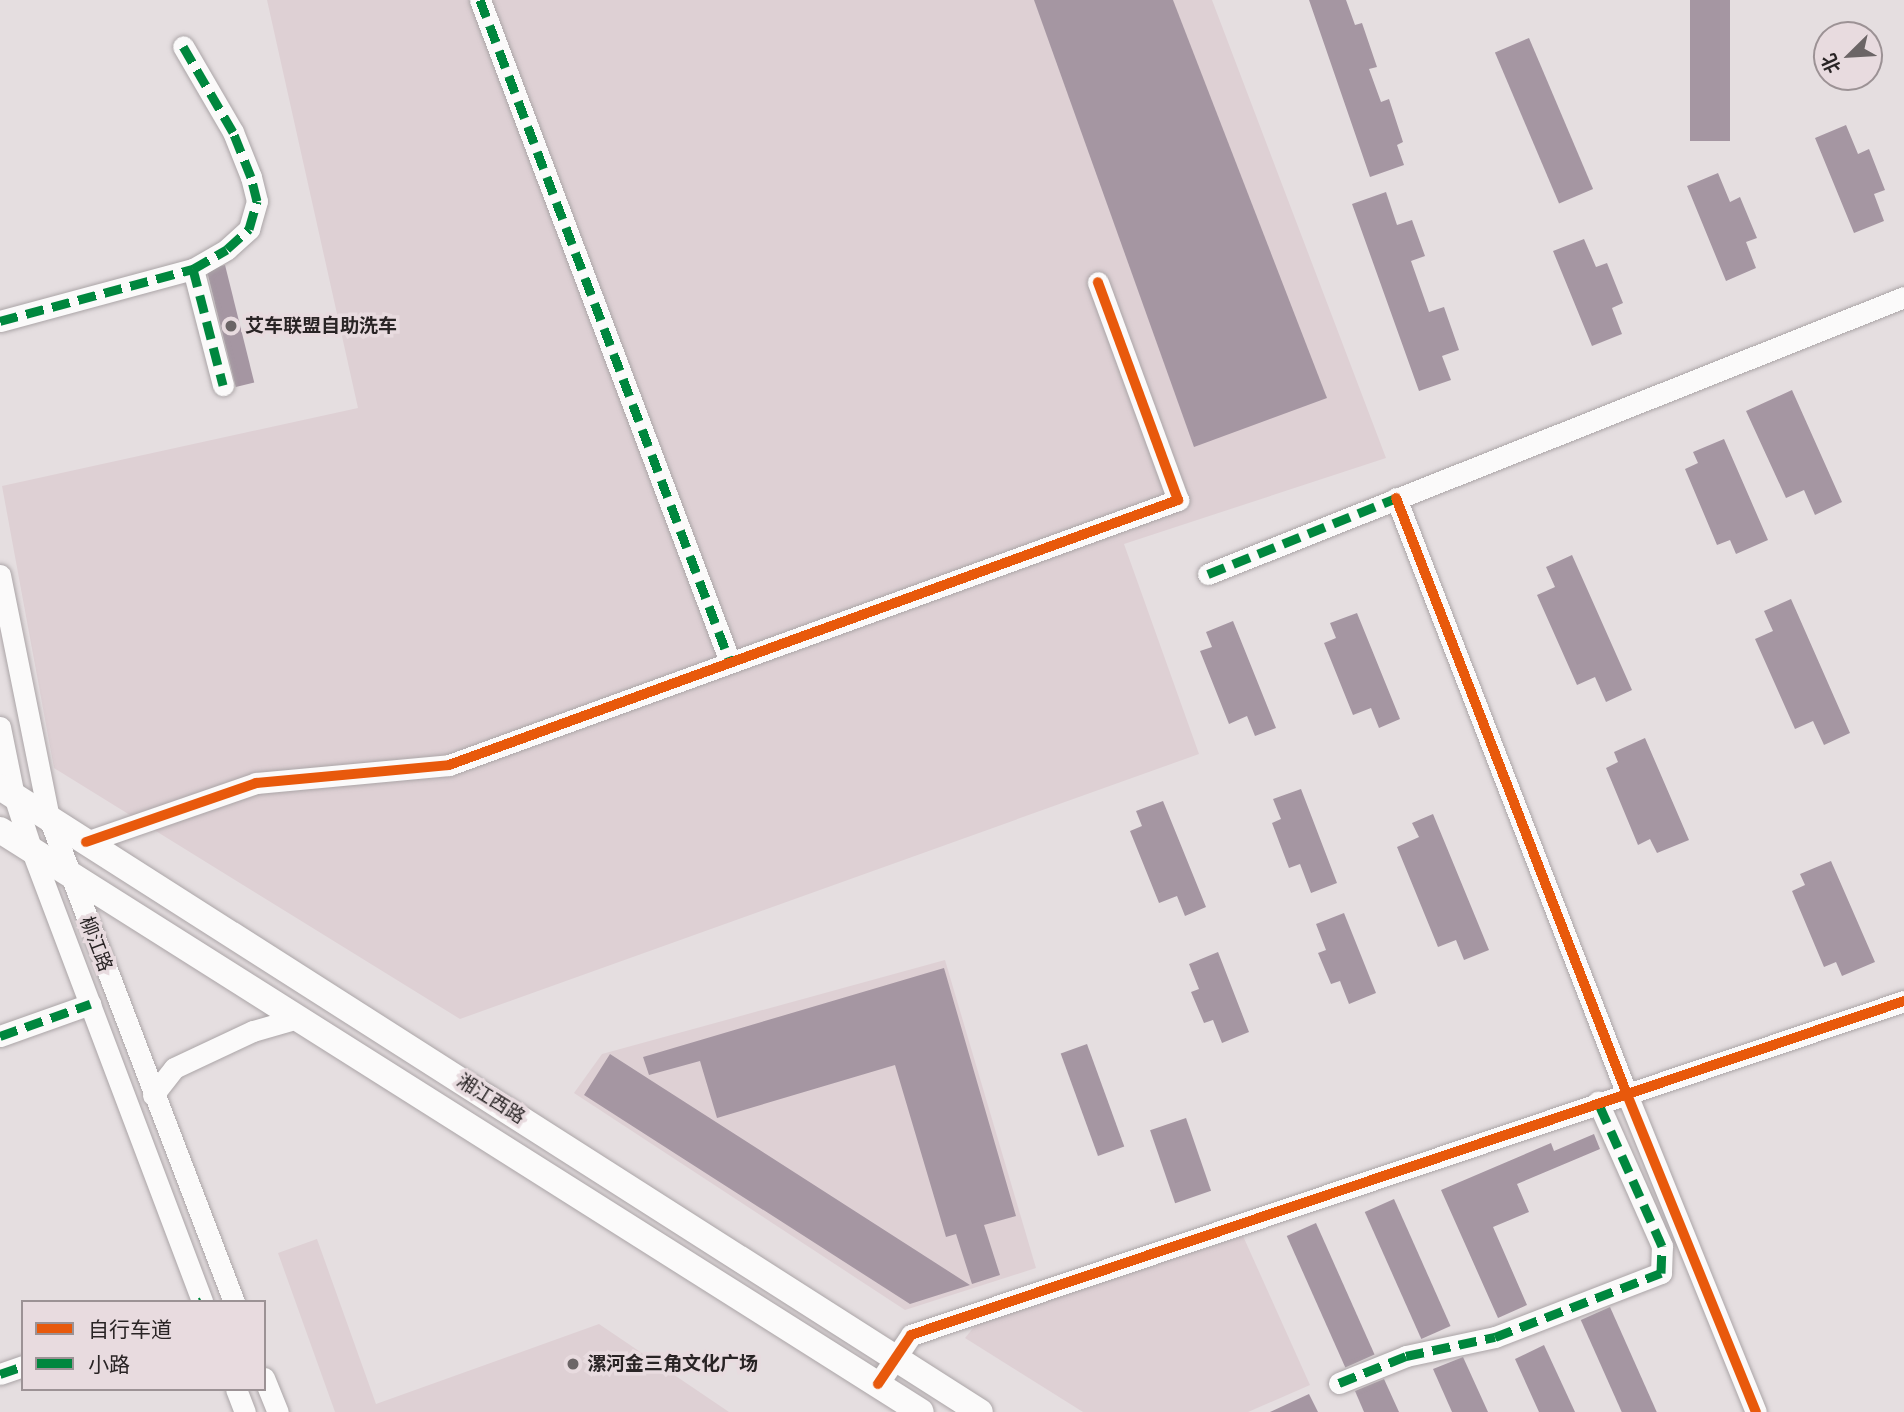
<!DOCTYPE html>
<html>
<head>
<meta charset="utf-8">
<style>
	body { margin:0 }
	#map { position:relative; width:1904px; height:1412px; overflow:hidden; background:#e5dee0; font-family:"Archivo Narrow","Noto Sans SC",sans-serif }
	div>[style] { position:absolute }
	.built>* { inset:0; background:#ded0d4 }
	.building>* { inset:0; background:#a596a2; transform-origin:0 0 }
	.roads { filter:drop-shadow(0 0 2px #aba5a7) drop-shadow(0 0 2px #aba5a7) }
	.minor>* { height:21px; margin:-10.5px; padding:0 10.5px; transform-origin:10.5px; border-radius:10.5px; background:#fbfafa }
	.major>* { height:26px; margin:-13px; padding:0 13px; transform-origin:13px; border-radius:13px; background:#fbfafa }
	.quiet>* { height:9px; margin-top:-4.5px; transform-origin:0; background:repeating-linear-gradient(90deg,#00873e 0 18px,transparent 0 27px) }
	.cycleway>* { height:10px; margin:-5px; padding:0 5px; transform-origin:5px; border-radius:5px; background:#e8590c }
	.dots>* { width:19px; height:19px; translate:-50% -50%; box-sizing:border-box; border:4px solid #e8dbdf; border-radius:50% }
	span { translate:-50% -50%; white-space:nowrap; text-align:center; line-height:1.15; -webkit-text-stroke:7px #e8dbdf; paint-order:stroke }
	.poi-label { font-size:19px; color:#292425; font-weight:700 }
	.left { translate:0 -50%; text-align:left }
	.street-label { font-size:19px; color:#292425 }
	.legend { position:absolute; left:21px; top:1300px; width:245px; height:91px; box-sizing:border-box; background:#e8dbdf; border:2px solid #9c9295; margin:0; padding:9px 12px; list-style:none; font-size:21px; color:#292425 }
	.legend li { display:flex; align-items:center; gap:14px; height:35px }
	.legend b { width:35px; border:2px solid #9c9295 }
	.north { position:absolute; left:1813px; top:21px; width:70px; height:70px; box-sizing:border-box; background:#e8dbdf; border:2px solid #9c9295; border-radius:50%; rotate:246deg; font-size:19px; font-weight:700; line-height:28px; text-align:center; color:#292425 }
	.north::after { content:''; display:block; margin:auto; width:24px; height:32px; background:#6b6566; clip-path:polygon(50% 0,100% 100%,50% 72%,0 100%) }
</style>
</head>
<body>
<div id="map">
	<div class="built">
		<i style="clip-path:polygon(267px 0,1212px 0,1386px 458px,1124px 544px,1199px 754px,460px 1019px,54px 768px,2px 486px,358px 408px)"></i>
		<i style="clip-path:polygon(945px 960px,1036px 1268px,905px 1310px,574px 1093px,602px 1054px)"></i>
		<i style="clip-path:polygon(1243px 1236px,1310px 1385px,1248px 1412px,1083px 1412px,965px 1338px,978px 1322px)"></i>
		<i style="clip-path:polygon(317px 1239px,376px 1404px,599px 1324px,729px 1412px,335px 1412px,278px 1253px)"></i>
	</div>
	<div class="building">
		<i style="clip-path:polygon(1034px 0,1173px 0,1327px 398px,1194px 447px)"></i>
		<i style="clip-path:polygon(1309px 0,1346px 0,1355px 25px,1362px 23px,1377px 67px,1369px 69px,1381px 102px,1389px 99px,1403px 142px,1397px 145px,1404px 165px,1370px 177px)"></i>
		<i style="left:1690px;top:0;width:40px;height:141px"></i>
		<i style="left:1529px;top:38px;width:164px;height:37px;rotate:67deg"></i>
		<i style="clip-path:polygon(1846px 125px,1858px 154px,1869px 149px,1885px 190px,1874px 194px,1884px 221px,1854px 233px,1815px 138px)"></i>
		<i style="clip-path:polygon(1718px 173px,1730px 202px,1740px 197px,1757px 238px,1746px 242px,1756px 268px,1726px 281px,1687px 186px)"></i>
		<i style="clip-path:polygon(1386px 192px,1397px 225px,1412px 220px,1425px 256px,1411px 261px,1429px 312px,1444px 307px,1459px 350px,1442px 356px,1451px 380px,1419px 391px,1352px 204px)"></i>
		<i style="clip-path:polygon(1584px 239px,1596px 267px,1607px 263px,1623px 303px,1612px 308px,1622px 334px,1592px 346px,1553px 251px)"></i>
		<i style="left:225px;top:265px;width:121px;height:19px;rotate:76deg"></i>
		<i style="clip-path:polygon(1792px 390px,1842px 502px,1815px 515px,1804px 490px,1786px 498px,1746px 411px)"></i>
		<i style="clip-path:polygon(1724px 439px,1768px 540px,1736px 554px,1730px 540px,1717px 545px,1685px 469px,1698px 463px,1693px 452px)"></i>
		<i style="clip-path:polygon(1572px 555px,1632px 690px,1606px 702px,1595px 677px,1577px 685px,1537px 595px,1555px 587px,1546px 567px)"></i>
		<i style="clip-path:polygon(1791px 599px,1850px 733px,1824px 745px,1813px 721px,1795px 729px,1755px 639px,1773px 631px,1764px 611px)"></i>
		<i style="clip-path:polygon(1357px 613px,1400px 719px,1379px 728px,1371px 708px,1353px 715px,1324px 643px,1336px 638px,1330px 623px)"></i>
		<i style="clip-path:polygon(1233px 621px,1276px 728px,1255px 736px,1247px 716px,1229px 724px,1200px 651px,1212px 647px,1206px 632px)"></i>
		<i style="clip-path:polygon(1645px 738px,1689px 840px,1657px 853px,1650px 839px,1638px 845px,1606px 768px,1618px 762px,1614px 752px)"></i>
		<i style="clip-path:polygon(1301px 789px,1337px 883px,1311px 893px,1300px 864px,1289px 868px,1272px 823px,1281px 819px,1273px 799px)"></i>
		<i style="clip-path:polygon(1163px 801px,1206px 907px,1185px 916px,1177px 896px,1159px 903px,1130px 831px,1142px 826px,1136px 811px)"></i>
		<i style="clip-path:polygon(1433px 814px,1489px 950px,1464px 960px,1456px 940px,1438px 947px,1397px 847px,1419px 837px,1412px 823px)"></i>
		<i style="clip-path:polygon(1831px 861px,1875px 962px,1842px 976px,1836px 962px,1824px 967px,1792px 891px,1805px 885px,1800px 874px)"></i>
		<i style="clip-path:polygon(1344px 913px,1376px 993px,1349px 1004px,1340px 981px,1331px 984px,1318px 953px,1326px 950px,1316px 924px)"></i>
		<i style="clip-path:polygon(1218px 952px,1249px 1032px,1222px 1043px,1213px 1020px,1204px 1023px,1191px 992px,1199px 989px,1189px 964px)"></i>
		<i style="clip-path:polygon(944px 968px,1016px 1216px,984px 1225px,1000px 1275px,972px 1284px,956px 1234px,946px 1237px,895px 1065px,717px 1118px,700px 1061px,649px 1075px,643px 1057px)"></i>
		<i style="left:1087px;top:1044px;width:109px;height:28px;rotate:70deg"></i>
		<i style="clip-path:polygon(610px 1054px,652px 1081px,970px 1285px,910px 1304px,584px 1095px)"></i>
		<i style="left:1186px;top:1118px;width:77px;height:38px;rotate:71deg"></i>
		<i style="clip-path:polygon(1594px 1134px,1600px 1149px,1517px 1184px,1529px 1212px,1493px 1227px,1527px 1305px,1498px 1318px,1441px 1190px,1551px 1143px,1554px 1151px)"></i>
		<i style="left:1394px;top:1199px;width:139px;height:32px;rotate:66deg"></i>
		<i style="left:1316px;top:1223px;width:144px;height:32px;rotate:66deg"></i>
		<i style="left:1610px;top:1307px;width:115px;height:32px;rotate:66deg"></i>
		<i style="clip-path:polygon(1544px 1345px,1575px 1412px,1539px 1412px,1515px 1359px)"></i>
		<i style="clip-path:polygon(1463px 1357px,1488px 1412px,1452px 1412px,1433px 1369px)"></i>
		<i style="clip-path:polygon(1384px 1379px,1399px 1412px,1364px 1412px,1355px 1391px)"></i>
		<i style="clip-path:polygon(1309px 1394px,1318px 1412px,1270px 1412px)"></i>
	</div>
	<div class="roads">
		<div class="minor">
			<i style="left:480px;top:0;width:708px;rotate:69.31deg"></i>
			<i style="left:193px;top:269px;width:120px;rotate:75.5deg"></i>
			<i style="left:0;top:321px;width:200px;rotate:-15.1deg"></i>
			<i style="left:193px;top:269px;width:39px;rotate:-30deg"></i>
			<i style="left:227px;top:249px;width:30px;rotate:-42deg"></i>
			<i style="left:249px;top:229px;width:29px;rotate:-74deg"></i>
			<i style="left:257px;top:201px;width:25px;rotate:-104deg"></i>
			<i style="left:251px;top:177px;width:48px;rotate:-111.8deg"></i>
			<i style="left:233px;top:132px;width:99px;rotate:-120.2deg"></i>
			<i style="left:1396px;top:498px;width:637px;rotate:68.83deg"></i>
			<i style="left:1626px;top:1092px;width:345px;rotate:67.9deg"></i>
			<i style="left:1208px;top:574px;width:749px;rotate:-21.7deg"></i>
			<i style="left:0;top:575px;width:248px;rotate:78.6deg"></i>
			<i style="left:49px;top:818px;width:518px;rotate:69.08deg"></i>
			<i style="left:0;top:727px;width:70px;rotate:78.5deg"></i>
			<i style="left:14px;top:796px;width:58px;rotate:71.9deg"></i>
			<i style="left:32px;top:851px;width:482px;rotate:69.3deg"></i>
			<i style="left:86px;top:842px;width:180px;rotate:-19.1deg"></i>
			<i style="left:256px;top:783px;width:194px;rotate:-5.3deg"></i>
			<i style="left:449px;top:765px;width:776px;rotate:-19.98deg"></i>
			<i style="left:1178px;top:500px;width:232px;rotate:-110.2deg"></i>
			<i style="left:0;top:1036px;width:96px;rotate:-19.6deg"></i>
			<i style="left:153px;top:1095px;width:34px;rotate:-52deg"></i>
			<i style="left:174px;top:1068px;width:87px;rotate:-25.1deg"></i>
			<i style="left:253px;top:1031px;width:47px;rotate:-16.1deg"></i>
			<i style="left:0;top:1374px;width:24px;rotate:-19deg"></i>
			<i style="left:264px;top:1378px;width:37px;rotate:68deg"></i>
			<i style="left:1339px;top:1383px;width:72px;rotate:-21.9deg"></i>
			<i style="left:1406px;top:1356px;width:91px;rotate:-12.1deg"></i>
			<i style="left:1495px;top:1337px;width:178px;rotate:-21.1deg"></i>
			<i style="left:1661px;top:1273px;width:27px;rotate:-88deg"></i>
			<i style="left:1662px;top:1246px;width:158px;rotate:-114deg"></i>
			<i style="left:878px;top:1384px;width:59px;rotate:-56deg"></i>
			<i style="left:911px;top:1335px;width:1048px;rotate:-18.59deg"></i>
			<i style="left:236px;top:1389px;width:25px;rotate:69deg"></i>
		</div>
		<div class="major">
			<i style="left:0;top:787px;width:1162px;rotate:32.53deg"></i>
			<i style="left:0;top:830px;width:1089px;rotate:32.29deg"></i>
		</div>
	</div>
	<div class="quiet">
		<i style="left:480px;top:0;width:708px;rotate:69.31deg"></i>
		<i style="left:193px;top:269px;width:120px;rotate:75.5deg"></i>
		<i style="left:0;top:321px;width:200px;rotate:-15.1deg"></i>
		<i style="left:193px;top:269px;width:39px;rotate:-30deg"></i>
		<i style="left:227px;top:249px;width:30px;rotate:-42deg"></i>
		<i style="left:249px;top:229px;width:29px;rotate:-74deg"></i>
		<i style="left:257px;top:201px;width:25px;rotate:-104deg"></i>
		<i style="left:251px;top:177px;width:48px;rotate:-111.8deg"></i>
		<i style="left:233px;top:132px;width:99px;rotate:-120.2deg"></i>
		<i style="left:1208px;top:574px;width:203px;rotate:-22deg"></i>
		<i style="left:0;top:1036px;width:96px;rotate:-19.6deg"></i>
		<i style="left:200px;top:1302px;width:2px;rotate:-27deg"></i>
		<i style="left:0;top:1374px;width:24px;rotate:-19deg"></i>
		<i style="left:1339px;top:1383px;width:72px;rotate:-21.9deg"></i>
		<i style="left:1406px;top:1356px;width:91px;rotate:-12.1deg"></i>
		<i style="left:1495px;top:1337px;width:178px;rotate:-21.1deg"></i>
		<i style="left:1661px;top:1273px;width:27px;rotate:-88deg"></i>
		<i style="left:1662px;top:1246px;width:158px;rotate:-114deg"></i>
	</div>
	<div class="cycleway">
		<i style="left:1396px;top:498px;width:637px;rotate:68.83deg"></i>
		<i style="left:1626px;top:1092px;width:345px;rotate:67.9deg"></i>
		<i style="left:86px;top:842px;width:180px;rotate:-19.1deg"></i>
		<i style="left:256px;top:783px;width:194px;rotate:-5.3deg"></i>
		<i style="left:449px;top:765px;width:776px;rotate:-19.98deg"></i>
		<i style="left:1178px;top:500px;width:232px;rotate:-110.2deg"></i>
		<i style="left:878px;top:1384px;width:59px;rotate:-56deg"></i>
		<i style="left:911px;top:1335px;width:1048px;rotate:-18.59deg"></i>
	</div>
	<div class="dots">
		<i style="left:231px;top:326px;background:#6b6566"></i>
		<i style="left:573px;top:1364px;background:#6b6566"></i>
	</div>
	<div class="poi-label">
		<span class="left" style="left:245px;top:326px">艾车联盟自助洗车</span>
		<span class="left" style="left:587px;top:1364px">漯河金三角文化广场</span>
	</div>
	<div class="street-label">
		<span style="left:96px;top:944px;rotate:69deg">柳江路</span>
		<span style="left:491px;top:1099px;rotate:32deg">湘江西路</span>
	</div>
	<ul class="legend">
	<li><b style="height:9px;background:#e8590c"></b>自行车道</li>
	<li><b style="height:9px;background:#00873e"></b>小路</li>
	</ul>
	<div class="north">北</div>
</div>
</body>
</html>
